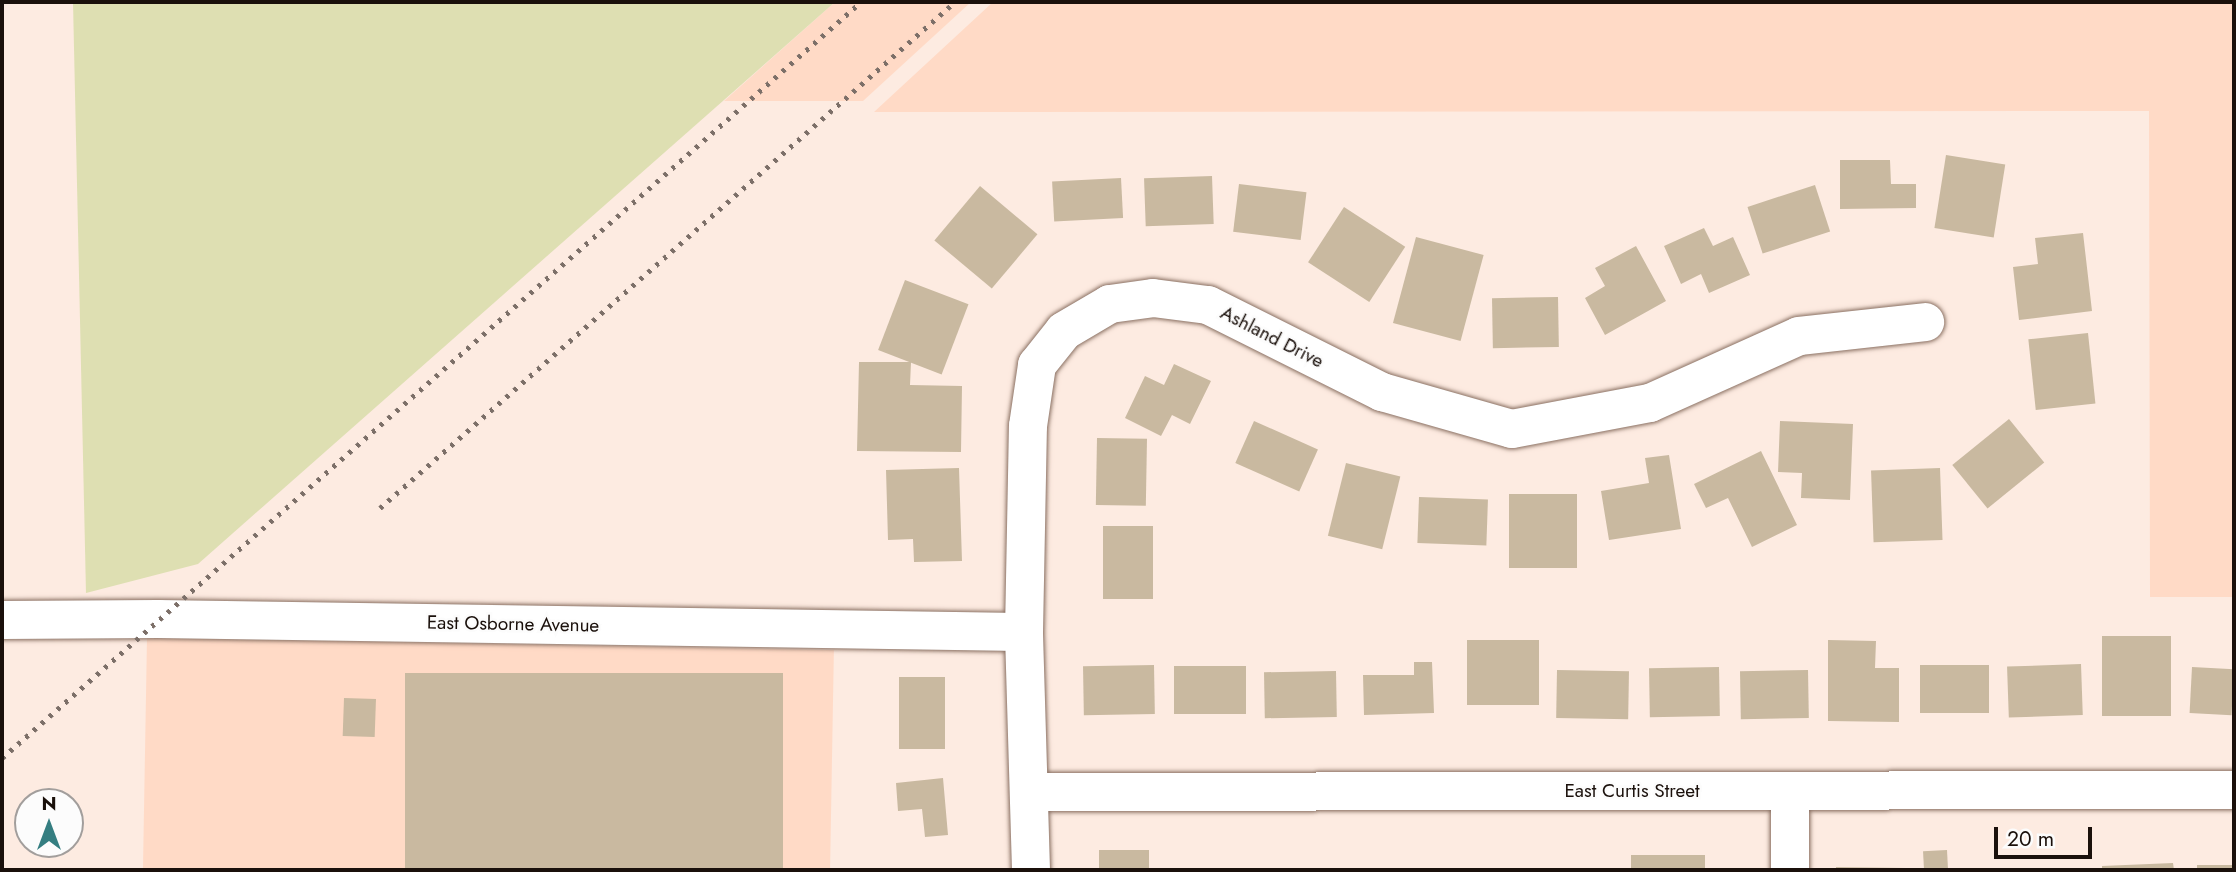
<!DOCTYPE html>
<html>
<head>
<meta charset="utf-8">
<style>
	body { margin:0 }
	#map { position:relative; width:2236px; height:872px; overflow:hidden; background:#fdebe1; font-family:Jost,sans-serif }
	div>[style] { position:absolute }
	.built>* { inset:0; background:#ffdac6; transform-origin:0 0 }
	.green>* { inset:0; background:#dedfb2 }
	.building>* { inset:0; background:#c9b9a0; transform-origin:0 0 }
	.roads { filter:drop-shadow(0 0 2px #8a7062) drop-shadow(0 0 2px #8a7062) }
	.minor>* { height:38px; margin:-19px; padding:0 19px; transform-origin:19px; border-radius:19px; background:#fff }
	.rail>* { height:5px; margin-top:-2.5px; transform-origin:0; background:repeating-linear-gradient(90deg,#7c6f68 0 3.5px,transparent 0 10.5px) }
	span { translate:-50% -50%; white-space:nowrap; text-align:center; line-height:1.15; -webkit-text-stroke:5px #fcfcfc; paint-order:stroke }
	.street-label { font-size:19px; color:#1a100b }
	.frame { position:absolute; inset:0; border:4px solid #1a100b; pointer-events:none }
	.north { position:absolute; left:14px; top:788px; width:70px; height:70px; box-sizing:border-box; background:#fcfcfc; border:2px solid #a29e9c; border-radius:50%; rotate:0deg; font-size:19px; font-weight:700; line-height:28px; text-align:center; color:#1a100b }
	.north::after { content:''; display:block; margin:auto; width:24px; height:32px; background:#357e81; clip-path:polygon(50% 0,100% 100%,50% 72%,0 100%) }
	.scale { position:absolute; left:1994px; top:827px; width:98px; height:32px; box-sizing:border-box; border:4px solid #1a100b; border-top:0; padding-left:9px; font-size:21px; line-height:24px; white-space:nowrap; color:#1a100b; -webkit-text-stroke:5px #fcfcfc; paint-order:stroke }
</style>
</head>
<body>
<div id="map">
	<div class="built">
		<i style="clip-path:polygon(835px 2px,971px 2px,863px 101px,724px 101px)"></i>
		<i style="clip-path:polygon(993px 2px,2234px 2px,2234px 597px,2150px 597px,2149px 111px,874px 112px)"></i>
		<i style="left:147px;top:638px;width:687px;height:235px;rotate:1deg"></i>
	</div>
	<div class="green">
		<i style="clip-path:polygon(73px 2px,835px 2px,198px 564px,86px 593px)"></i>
	</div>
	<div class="building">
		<i style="left:1946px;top:155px;width:60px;height:74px;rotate:9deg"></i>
		<i style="clip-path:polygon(1840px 160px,1890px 160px,1891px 184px,1916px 184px,1916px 208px,1840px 209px)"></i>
		<i style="left:1212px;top:176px;width:48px;height:68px;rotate:88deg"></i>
		<i style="left:1121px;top:178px;width:40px;height:69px;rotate:87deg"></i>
		<i style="left:1239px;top:184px;width:68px;height:48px;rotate:7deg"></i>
		<i style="left:1815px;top:185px;width:49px;height:71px;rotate:72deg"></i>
		<i style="left:980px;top:186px;width:75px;height:71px;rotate:40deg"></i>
		<i style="left:1344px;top:207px;width:73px;height:66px;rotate:33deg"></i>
		<i style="clip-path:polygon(1704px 228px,1713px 246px,1733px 237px,1750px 275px,1709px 293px,1701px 274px,1681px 284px,1664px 246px)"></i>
		<i style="clip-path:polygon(2083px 233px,2092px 311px,2019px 320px,2013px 267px,2038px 264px,2035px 238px)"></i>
		<i style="left:1416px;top:237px;width:70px;height:89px;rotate:15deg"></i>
		<i style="clip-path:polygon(1636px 246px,1666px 301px,1605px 335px,1585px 298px,1605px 286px,1595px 268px)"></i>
		<i style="left:905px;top:280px;width:68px;height:75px;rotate:21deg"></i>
		<i style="left:1558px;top:297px;width:50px;height:66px;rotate:89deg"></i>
		<i style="left:2088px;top:333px;width:71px;height:60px;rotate:84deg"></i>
		<i style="clip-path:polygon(859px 362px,911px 362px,910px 385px,962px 386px,961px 452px,857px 451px)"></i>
		<i style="clip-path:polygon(1174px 364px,1211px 381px,1190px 424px,1172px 415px,1161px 436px,1125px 418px,1145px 376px,1164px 385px)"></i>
		<i style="left:2009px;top:419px;width:56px;height:73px;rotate:51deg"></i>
		<i style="left:1254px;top:421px;width:70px;height:46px;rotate:24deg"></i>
		<i style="clip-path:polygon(1780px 421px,1853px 424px,1850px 500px,1801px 498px,1802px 473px,1778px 472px)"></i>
		<i style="left:1097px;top:438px;width:50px;height:67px;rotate:1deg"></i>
		<i style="clip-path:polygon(1761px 451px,1797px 525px,1752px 547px,1728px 498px,1706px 508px,1694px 484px)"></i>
		<i style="clip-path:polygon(1669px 455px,1681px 529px,1609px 540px,1601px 491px,1649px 483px,1645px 458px)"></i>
		<i style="left:1346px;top:463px;width:56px;height:75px;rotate:14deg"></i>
		<i style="clip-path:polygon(959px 468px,962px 561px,914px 562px,913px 539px,888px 540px,886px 470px)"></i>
		<i style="left:1940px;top:468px;width:72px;height:69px;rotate:88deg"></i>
		<i style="left:1509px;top:494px;width:68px;height:74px"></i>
		<i style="left:1419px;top:497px;width:69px;height:46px;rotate:2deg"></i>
		<i style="left:1103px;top:526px;width:50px;height:73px"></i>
		<i style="left:2102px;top:636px;width:69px;height:80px"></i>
		<i style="left:1467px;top:640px;width:72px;height:65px"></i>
		<i style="clip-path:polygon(1828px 640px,1876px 641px,1875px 668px,1899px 668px,1899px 722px,1828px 721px)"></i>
		<i style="clip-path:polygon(1414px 662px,1432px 662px,1434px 713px,1364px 715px,1363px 675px,1414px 675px)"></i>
		<i style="left:2081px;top:664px;width:51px;height:74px;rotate:88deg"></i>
		<i style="left:1154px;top:665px;width:49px;height:71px;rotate:89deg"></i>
		<i style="left:1989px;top:665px;width:48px;height:69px;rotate:90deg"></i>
		<i style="left:1246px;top:666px;width:48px;height:72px;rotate:90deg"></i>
		<i style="left:1719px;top:667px;width:49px;height:70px;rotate:89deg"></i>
		<i style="left:2192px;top:667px;width:42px;height:46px;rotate:3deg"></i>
		<i style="left:1557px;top:670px;width:72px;height:48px;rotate:1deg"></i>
		<i style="left:1808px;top:670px;width:48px;height:68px;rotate:89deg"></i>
		<i style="left:1336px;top:671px;width:46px;height:72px;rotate:89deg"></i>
		<i style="left:405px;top:673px;width:378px;height:197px"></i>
		<i style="left:899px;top:677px;width:46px;height:72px"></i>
		<i style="left:344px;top:698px;width:32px;height:38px;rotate:2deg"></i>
		<i style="clip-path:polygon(943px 778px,948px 835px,925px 837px,922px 809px,898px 811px,896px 783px)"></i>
		<i style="left:1149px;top:850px;width:20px;height:50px;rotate:90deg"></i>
		<i style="left:1947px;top:850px;width:20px;height:24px;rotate:87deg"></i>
		<i style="left:1705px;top:855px;width:15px;height:74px;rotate:90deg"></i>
		<i style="clip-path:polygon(2173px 863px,2174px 870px,2102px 870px,2102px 866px)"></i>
		<i style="left:2197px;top:865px;width:37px;height:5px"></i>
		<i style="clip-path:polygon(1836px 867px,1906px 868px,1906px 870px,1836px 870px)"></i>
	</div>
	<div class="roads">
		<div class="minor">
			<i style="left:2px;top:620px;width:156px;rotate:-0.4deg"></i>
			<i style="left:158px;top:619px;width:866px;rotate:0.86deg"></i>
			<i style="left:1790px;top:791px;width:79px;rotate:90deg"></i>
			<i style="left:1030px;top:792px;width:1204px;rotate:-0.1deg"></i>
			<i style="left:1031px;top:870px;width:238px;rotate:-91.7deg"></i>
			<i style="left:1024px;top:632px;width:206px;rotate:-88.9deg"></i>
			<i style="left:1028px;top:426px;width:62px;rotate:-81.6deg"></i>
			<i style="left:1037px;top:365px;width:43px;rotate:-51.5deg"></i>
			<i style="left:1064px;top:331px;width:53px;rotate:-30.4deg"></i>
			<i style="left:1110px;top:304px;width:43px;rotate:-7.9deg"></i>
			<i style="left:1153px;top:298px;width:55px;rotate:7.3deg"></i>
			<i style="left:1208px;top:305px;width:195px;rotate:26.6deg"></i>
			<i style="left:1382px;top:392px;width:135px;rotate:15.9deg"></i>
			<i style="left:1512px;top:429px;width:140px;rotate:-10.7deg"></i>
			<i style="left:1650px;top:403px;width:163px;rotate:-24.2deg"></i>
			<i style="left:1799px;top:336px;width:127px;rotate:-6.3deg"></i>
		</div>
	</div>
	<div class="rail">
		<i style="left:380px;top:508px;width:766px;rotate:-41.35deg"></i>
		<i style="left:2px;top:758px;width:1144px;rotate:-41.35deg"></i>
	</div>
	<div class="street-label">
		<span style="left:1272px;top:337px;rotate:27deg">Ashland Drive</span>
		<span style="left:513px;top:624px;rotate:1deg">East Osborne Avenue</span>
		<span style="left:1632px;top:791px">East Curtis Street</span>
	</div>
	<div class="frame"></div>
	<div class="north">N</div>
	<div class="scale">20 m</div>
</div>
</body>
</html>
